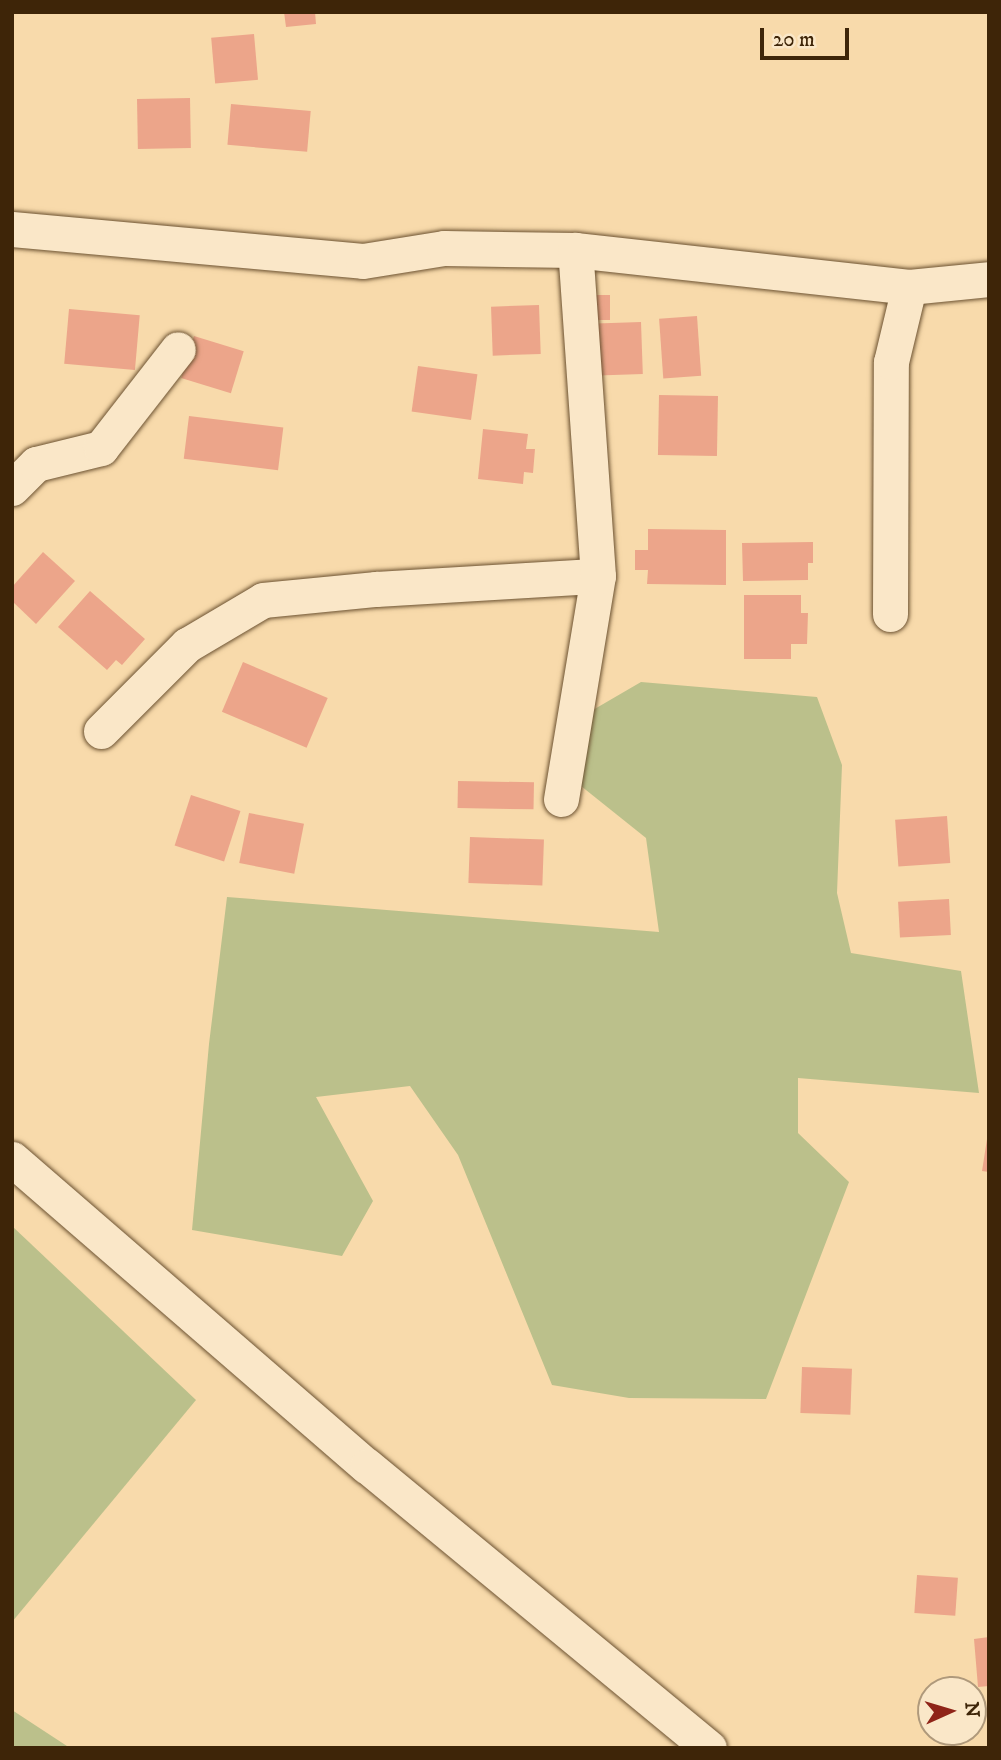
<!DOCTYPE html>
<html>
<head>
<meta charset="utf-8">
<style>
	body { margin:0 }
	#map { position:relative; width:1001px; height:1760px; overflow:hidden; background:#f8daab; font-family:"IM FELL DW Pica",serif }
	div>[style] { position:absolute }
	.green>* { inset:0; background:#bbc08b }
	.building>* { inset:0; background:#eca58a; transform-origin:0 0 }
	.roads { filter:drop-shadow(0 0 2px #6c5231) drop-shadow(0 0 2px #6c5231) }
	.street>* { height:35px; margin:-17.5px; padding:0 17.5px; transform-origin:17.5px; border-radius:17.5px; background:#fae7c8 }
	span { translate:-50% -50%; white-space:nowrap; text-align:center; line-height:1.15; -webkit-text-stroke:5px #fae7c8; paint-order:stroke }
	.frame { position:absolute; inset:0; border:14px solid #3e2508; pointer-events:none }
	.north { position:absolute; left:917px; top:1676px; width:70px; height:70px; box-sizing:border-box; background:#fae7c8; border:2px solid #af997b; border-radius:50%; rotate:86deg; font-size:19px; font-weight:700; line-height:28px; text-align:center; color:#3e2508 }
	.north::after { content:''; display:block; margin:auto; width:24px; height:32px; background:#8f2418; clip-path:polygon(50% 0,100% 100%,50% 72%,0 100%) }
	.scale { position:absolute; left:760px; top:28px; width:89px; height:32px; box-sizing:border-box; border:4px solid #3e2508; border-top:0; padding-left:9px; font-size:21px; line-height:24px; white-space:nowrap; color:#3e2508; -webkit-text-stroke:5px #fae7c8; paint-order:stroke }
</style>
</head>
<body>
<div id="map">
	<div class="green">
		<i style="clip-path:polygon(641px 682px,817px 697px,842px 765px,837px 893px,851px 953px,961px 971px,979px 1093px,798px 1078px,798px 1133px,849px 1182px,766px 1399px,629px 1398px,552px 1385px,458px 1155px,410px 1086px,316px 1097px,373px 1201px,342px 1256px,192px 1230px,209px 1044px,227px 897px,659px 932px,646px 838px,576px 782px,574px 721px)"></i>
		<i style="clip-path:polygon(12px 1226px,196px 1400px,12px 1622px)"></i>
		<i style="clip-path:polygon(12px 1710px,70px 1748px,12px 1748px)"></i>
	</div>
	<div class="building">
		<i style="clip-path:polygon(284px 12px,315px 12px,316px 24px,286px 27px)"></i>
		<i style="left:254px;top:34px;width:46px;height:43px;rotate:85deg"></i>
		<i style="left:190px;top:98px;width:50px;height:53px;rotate:89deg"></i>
		<i style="left:231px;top:104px;width:80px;height:41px;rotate:5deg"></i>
		<i style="left:586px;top:295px;width:24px;height:25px"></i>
		<i style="left:539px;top:305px;width:49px;height:48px;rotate:88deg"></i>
		<i style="left:69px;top:309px;width:71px;height:55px;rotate:5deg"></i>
		<i style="left:697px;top:316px;width:60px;height:38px;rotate:86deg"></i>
		<i style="left:641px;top:322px;width:52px;height:52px;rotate:88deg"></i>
		<i style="left:194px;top:336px;width:52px;height:44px;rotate:17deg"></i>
		<i style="left:418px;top:366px;width:60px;height:46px;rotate:8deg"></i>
		<i style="left:659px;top:395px;width:59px;height:60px;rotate:1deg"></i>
		<i style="left:189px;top:416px;width:95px;height:43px;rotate:7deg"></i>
		<i style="clip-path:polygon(483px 429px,528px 434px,526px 449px,535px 449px,533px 473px,524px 472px,523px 484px,478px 479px)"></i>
		<i style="clip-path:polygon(648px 529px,726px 530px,726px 585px,647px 584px,648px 570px,635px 570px,635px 550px,648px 550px)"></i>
		<i style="clip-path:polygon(813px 542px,813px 563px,808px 563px,808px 580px,743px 581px,742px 543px)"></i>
		<i style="clip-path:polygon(43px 552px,75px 581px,36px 624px,12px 601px,12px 587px)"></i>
		<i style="clip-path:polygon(90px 591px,145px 639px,122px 665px,116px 660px,107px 670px,58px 627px)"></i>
		<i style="clip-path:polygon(744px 595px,801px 595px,801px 613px,808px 613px,807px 644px,791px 644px,791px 659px,744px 659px)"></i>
		<i style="left:243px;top:662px;width:92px;height:54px;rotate:23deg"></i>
		<i style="left:458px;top:781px;width:76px;height:27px;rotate:1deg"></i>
		<i style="left:191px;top:795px;width:52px;height:53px;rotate:18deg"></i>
		<i style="left:249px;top:813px;width:56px;height:51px;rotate:11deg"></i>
		<i style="left:947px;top:816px;width:47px;height:52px;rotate:86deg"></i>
		<i style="left:470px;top:837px;width:74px;height:46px;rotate:2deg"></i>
		<i style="left:949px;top:899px;width:36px;height:51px;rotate:87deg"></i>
		<i style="clip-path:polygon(987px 1139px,989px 1140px,989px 1172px,982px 1171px)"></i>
		<i style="left:802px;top:1367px;width:50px;height:46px;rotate:2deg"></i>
		<i style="left:917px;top:1575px;width:41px;height:38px;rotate:4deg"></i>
		<i style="clip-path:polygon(989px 1637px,989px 1686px,978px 1687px,974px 1639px)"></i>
	</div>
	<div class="roads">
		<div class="street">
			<i style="left:12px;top:229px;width:352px;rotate:5.2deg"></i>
			<i style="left:363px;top:261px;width:82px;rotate:-9.1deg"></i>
			<i style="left:444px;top:248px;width:131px;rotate:0.9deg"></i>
			<i style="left:575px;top:250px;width:336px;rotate:6.3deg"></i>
			<i style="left:909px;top:287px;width:80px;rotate:-5.7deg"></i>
			<i style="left:12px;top:488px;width:34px;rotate:-45deg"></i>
			<i style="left:36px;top:464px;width:67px;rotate:-13.8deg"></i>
			<i style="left:101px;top:448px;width:125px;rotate:-52.1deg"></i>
			<i style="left:890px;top:614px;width:252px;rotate:-89.8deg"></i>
			<i style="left:891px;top:362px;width:77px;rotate:-76.5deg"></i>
			<i style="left:101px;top:731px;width:122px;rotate:-45deg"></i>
			<i style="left:187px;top:645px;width:88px;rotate:-30.6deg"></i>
			<i style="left:263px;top:600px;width:114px;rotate:-5.6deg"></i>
			<i style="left:376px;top:589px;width:222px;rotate:-3.4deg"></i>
			<i style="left:561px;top:799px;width:226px;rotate:-80.6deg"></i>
			<i style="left:598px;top:576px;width:327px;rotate:-94deg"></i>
			<i style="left:12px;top:1159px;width:469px;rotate:40.9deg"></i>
			<i style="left:367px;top:1466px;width:443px;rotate:39.5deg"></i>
		</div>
	</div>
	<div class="frame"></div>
	<div class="north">N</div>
	<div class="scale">20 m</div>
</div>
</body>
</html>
